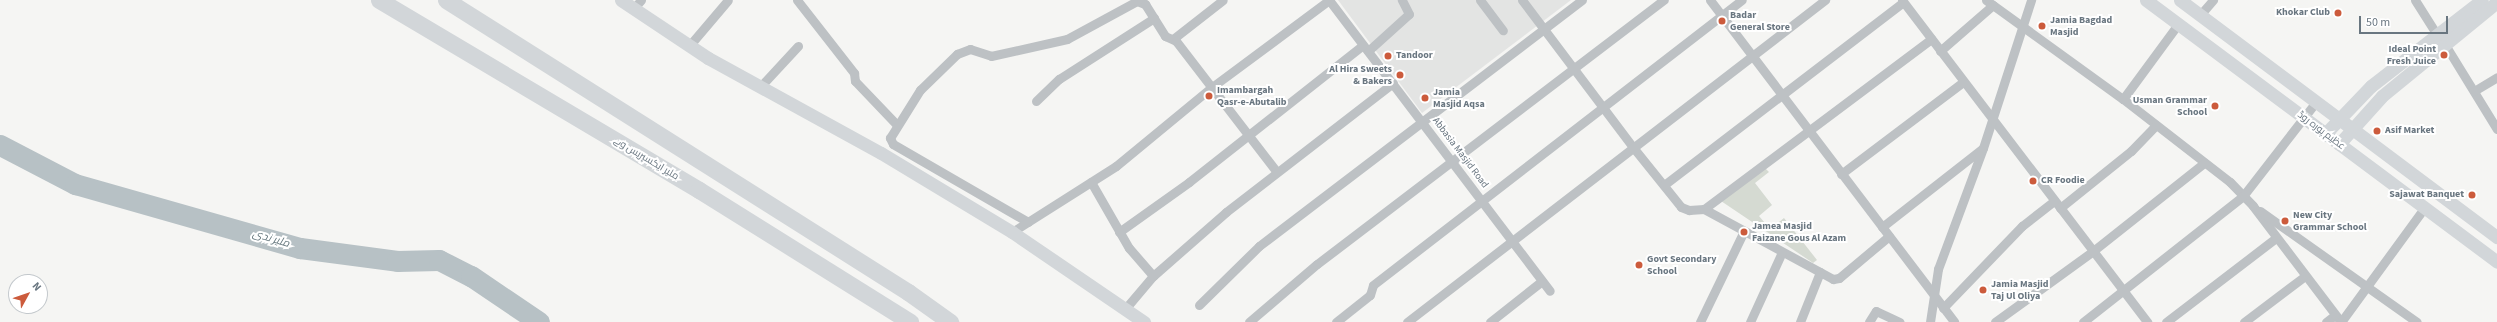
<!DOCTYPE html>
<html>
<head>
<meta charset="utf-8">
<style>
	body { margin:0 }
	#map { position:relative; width:2497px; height:322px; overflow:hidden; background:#f5f5f3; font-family:"Source Sans 3",Cairo,sans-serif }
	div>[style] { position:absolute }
	.built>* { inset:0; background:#e3e4e3 }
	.green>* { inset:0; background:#d5dad2 }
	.river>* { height:21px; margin:-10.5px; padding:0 10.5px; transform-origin:10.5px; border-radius:10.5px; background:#b7c1c5 }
	.street>* { height:9px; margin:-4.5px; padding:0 4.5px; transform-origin:4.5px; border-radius:4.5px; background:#bdc1c4 }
	.secondary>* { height:13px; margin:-6.5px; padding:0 6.5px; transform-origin:6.5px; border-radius:6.5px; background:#d2d6d9 }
	.highway>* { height:17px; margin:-8.5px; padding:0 8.5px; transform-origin:8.5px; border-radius:8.5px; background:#d2d6d9 }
	.dots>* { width:11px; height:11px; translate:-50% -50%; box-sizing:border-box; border:2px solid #fff; border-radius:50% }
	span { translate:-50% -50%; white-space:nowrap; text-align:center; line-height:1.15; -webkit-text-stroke:4px #fff; paint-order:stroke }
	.poi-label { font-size:10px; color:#697680; font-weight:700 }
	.right { translate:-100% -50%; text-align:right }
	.left { translate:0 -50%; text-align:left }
	.street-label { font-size:10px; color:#697680 }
	.water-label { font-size:11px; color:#64767c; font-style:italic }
	.north { position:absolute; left:8px; top:274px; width:40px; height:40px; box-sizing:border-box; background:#fff; border:1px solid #c3c8cc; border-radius:50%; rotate:50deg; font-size:11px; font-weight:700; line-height:16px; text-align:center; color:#697680 }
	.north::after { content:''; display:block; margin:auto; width:14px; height:18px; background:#cc5b3c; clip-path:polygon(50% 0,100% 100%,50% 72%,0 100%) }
	.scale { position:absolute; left:2359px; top:16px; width:89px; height:18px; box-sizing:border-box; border:2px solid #697680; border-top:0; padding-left:5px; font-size:12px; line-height:14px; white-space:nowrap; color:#697680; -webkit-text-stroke:3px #fff; paint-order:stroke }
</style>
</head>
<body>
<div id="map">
	<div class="built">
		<i style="clip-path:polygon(1338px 0,1571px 0,1422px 113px)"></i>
	</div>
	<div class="green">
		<i style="clip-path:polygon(1764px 167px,1769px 172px,1755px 183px,1772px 205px,1759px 216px,1770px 229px,1784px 218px,1817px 260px,1813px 263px,1721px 201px)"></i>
	</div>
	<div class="river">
		<i style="left:0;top:145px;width:85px;rotate:27.5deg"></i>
		<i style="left:75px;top:184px;width:234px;rotate:15.9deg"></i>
		<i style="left:300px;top:248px;width:98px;rotate:7.6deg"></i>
		<i style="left:397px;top:261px;width:42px;rotate:-1.4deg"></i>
		<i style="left:439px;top:260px;width:36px;rotate:27deg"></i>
		<i style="left:471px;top:276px;width:82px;rotate:34.1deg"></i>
	</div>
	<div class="street">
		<i style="left:797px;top:0;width:93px;rotate:52deg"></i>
		<i style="left:854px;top:73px;width:8px;rotate:83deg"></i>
		<i style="left:855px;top:81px;width:61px;rotate:46.3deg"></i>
		<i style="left:1329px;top:0;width:365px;rotate:52.8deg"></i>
		<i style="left:1480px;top:0;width:38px;rotate:53deg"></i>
		<i style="left:1522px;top:0;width:183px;rotate:53deg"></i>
		<i style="left:1632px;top:146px;width:78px;rotate:51.2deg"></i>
		<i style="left:1681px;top:207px;width:9px;rotate:21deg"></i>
		<i style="left:1689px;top:210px;width:15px;rotate:-4deg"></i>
		<i style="left:1704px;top:209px;width:284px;rotate:-36.8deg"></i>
		<i style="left:1710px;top:0;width:404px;rotate:52.8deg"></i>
		<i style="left:1902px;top:0;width:405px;rotate:52.7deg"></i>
		<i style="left:1986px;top:0;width:169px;rotate:35.9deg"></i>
		<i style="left:2123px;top:99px;width:135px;rotate:37.8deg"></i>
		<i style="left:2230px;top:182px;width:33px;rotate:46deg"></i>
		<i style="left:2253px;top:206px;width:146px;rotate:52.8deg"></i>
		<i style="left:2341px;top:322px;width:141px;rotate:-53.9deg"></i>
		<i style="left:2415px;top:0;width:41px;rotate:57.8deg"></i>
		<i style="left:633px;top:9px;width:12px;rotate:-48deg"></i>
		<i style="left:2200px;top:15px;width:20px;rotate:-49deg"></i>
		<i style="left:1173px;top:39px;width:63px;rotate:-38deg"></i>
		<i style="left:2444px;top:43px;width:101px;rotate:58.4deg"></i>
		<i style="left:689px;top:46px;width:60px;rotate:-49.7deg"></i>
		<i style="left:1368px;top:51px;width:55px;rotate:-42.1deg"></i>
		<i style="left:1409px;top:14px;width:16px;rotate:-117deg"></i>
		<i style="left:1940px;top:51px;width:70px;rotate:-41deg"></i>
		<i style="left:760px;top:87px;width:56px;rotate:-47.2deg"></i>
		<i style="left:2474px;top:91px;width:27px;rotate:-31deg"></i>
		<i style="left:2123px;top:99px;width:93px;rotate:-53.7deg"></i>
		<i style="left:1036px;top:101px;width:32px;rotate:-44deg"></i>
		<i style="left:1059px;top:79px;width:113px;rotate:-32.7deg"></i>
		<i style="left:1841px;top:174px;width:153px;rotate:-37deg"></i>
		<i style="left:1091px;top:182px;width:76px;rotate:60.1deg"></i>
		<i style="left:1129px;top:248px;width:37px;rotate:49deg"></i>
		<i style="left:1664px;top:185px;width:301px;rotate:-37.4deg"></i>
		<i style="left:2060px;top:208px;width:91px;rotate:-38.8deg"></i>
		<i style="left:2131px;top:151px;width:36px;rotate:-46deg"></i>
		<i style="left:1704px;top:209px;width:147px;rotate:28.5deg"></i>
		<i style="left:1833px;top:279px;width:6px;rotate:-9deg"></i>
		<i style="left:1839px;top:278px;width:65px;rotate:-40deg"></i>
		<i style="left:2260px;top:211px;width:192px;rotate:35.3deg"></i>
		<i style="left:1028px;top:222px;width:156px;rotate:-150deg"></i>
		<i style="left:893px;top:144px;width:7px;rotate:-117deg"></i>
		<i style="left:890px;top:138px;width:57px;rotate:-58deg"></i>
		<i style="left:920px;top:90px;width:52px;rotate:-44.2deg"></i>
		<i style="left:957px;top:54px;width:14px;rotate:-21deg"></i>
		<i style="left:970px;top:49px;width:22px;rotate:18deg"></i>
		<i style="left:991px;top:56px;width:78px;rotate:-12.6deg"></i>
		<i style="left:1067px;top:39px;width:80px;rotate:-28.5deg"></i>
		<i style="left:1137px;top:1px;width:9px;rotate:21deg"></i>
		<i style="left:1145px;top:4px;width:38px;rotate:58deg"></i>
		<i style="left:1165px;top:36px;width:12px;rotate:24deg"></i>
		<i style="left:1176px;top:41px;width:165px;rotate:52.4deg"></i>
		<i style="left:1882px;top:227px;width:127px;rotate:-38deg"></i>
		<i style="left:1012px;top:232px;width:123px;rotate:-32.4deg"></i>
		<i style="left:1116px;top:166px;width:124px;rotate:-39.5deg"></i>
		<i style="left:1212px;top:87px;width:146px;rotate:-36.6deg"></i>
		<i style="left:1119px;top:232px;width:86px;rotate:-35.5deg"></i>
		<i style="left:1189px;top:182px;width:221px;rotate:-38.2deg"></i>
		<i style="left:1199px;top:305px;width:84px;rotate:-44.5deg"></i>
		<i style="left:1259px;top:246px;width:406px;rotate:-37.3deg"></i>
		<i style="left:1943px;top:308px;width:114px;rotate:-46.1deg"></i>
		<i style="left:2022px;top:226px;width:41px;rotate:-38deg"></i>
		<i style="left:1125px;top:309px;width:43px;rotate:-49.7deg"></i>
		<i style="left:1153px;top:276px;width:97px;rotate:-41.2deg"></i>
		<i style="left:1226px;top:212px;width:211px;rotate:-37.7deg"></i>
		<i style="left:1249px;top:322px;width:89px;rotate:-40.5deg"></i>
		<i style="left:1317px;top:264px;width:436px;rotate:-37.3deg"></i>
		<i style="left:1336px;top:322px;width:43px;rotate:-38.5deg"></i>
		<i style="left:1370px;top:295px;width:10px;rotate:-73deg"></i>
		<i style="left:1373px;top:285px;width:466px;rotate:-37.7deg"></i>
		<i style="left:1407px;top:322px;width:528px;rotate:-37.61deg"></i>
		<i style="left:1490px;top:322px;width:66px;rotate:-38.3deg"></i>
		<i style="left:1700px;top:322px;width:101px;rotate:-64.2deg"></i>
		<i style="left:1750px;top:322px;width:77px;rotate:-65.4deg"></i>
		<i style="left:1800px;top:322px;width:54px;rotate:-68.2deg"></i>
		<i style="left:1869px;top:322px;width:13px;rotate:-58deg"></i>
		<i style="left:1876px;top:311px;width:26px;rotate:25deg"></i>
		<i style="left:1930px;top:322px;width:54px;rotate:-81.4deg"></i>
		<i style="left:1938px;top:269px;width:129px;rotate:-69.6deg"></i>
		<i style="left:1983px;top:148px;width:156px;rotate:-72deg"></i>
		<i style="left:1995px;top:322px;width:121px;rotate:-35.9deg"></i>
		<i style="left:2093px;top:251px;width:142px;rotate:-38.4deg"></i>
		<i style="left:2083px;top:322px;width:204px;rotate:-38.2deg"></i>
		<i style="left:2243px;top:196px;width:119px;rotate:-52.2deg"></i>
		<i style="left:2166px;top:322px;width:138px;rotate:-37.4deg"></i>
		<i style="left:2244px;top:322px;width:76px;rotate:-37deg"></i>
		<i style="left:2326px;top:322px;width:11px;rotate:-38deg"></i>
	</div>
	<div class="secondary">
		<i style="left:621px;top:0;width:105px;rotate:33.7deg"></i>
		<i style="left:708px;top:58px;width:197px;rotate:28.8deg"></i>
		<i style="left:881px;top:153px;width:153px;rotate:31.1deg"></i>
		<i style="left:1012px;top:232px;width:160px;rotate:34.3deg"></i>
		<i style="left:2146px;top:0;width:438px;rotate:36.7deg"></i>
		<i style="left:2180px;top:0;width:396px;rotate:36.8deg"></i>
		<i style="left:2325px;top:134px;width:66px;rotate:-46.2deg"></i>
		<i style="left:2371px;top:86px;width:140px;rotate:-37.8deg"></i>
		<i style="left:2339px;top:144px;width:64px;rotate:-48.1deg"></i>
		<i style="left:2382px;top:96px;width:149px;rotate:-39.3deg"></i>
	</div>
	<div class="highway">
		<i style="left:379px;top:0;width:372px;rotate:30.7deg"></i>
		<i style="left:699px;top:190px;width:249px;rotate:32deg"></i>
		<i style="left:446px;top:0;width:547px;rotate:32.29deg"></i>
		<i style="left:908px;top:292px;width:52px;rotate:35.5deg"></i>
	</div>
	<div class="dots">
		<i style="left:2338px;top:13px;background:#cc5b3c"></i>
		<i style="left:1722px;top:21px;background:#cc5b3c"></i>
		<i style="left:2042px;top:26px;background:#cc5b3c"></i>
		<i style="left:2444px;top:55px;background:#cc5b3c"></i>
		<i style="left:1388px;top:56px;background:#cc5b3c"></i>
		<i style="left:1400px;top:75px;background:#cc5b3c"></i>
		<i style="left:1209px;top:96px;background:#cc5b3c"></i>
		<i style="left:1425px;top:98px;background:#cc5b3c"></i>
		<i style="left:2215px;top:106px;background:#cc5b3c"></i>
		<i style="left:2377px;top:131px;background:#cc5b3c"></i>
		<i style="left:2033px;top:181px;background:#cc5b3c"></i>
		<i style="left:2472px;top:195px;background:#cc5b3c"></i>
		<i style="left:2285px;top:221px;background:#cc5b3c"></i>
		<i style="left:1744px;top:232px;background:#cc5b3c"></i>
		<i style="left:1639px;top:265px;background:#cc5b3c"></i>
		<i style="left:1983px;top:290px;background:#cc5b3c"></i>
	</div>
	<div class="poi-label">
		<span class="right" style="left:2330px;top:13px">Khokar Club</span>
		<span class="left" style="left:1730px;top:21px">Badar<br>General Store</span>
		<span class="left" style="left:2050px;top:26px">Jamia Bagdad<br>Masjid</span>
		<span class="right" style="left:2436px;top:55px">Ideal Point<br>Fresh Juice</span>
		<span class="left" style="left:1396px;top:56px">Tandoor</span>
		<span class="right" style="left:1392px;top:75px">Al Hira Sweets<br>&amp; Bakers</span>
		<span class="left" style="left:1217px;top:96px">Imambargah<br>Qasr-e-Abutalib</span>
		<span class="left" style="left:1433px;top:98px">Jamia<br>Masjid Aqsa</span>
		<span class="right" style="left:2207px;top:106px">Usman Grammar<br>School</span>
		<span class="left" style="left:2385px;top:131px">Asif Market</span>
		<span class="left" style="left:2041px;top:181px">CR Foodie</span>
		<span class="right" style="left:2464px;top:195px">Sajawat Banquet</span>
		<span class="left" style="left:2293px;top:221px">New City<br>Grammar School</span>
		<span class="left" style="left:1752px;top:232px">Jamea Masjid<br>Faizane Gous Al Azam</span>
		<span class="left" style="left:1647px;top:265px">Govt Secondary<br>School</span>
		<span class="left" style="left:1991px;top:290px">Jamia Masjid<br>Taj Ul Oliya</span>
	</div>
	<div class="street-label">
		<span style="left:2321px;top:131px;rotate:37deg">عظیم پورہ روڈ</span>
		<span style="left:1460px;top:153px;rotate:53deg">Abbasia Masjid Road</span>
		<span style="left:646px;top:159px;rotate:31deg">ملیر ایکسپریس وے</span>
	</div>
	<div class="water-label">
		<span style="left:271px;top:239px;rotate:17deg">ملیر ندی</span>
	</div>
	<div class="north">N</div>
	<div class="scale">50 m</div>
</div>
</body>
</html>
